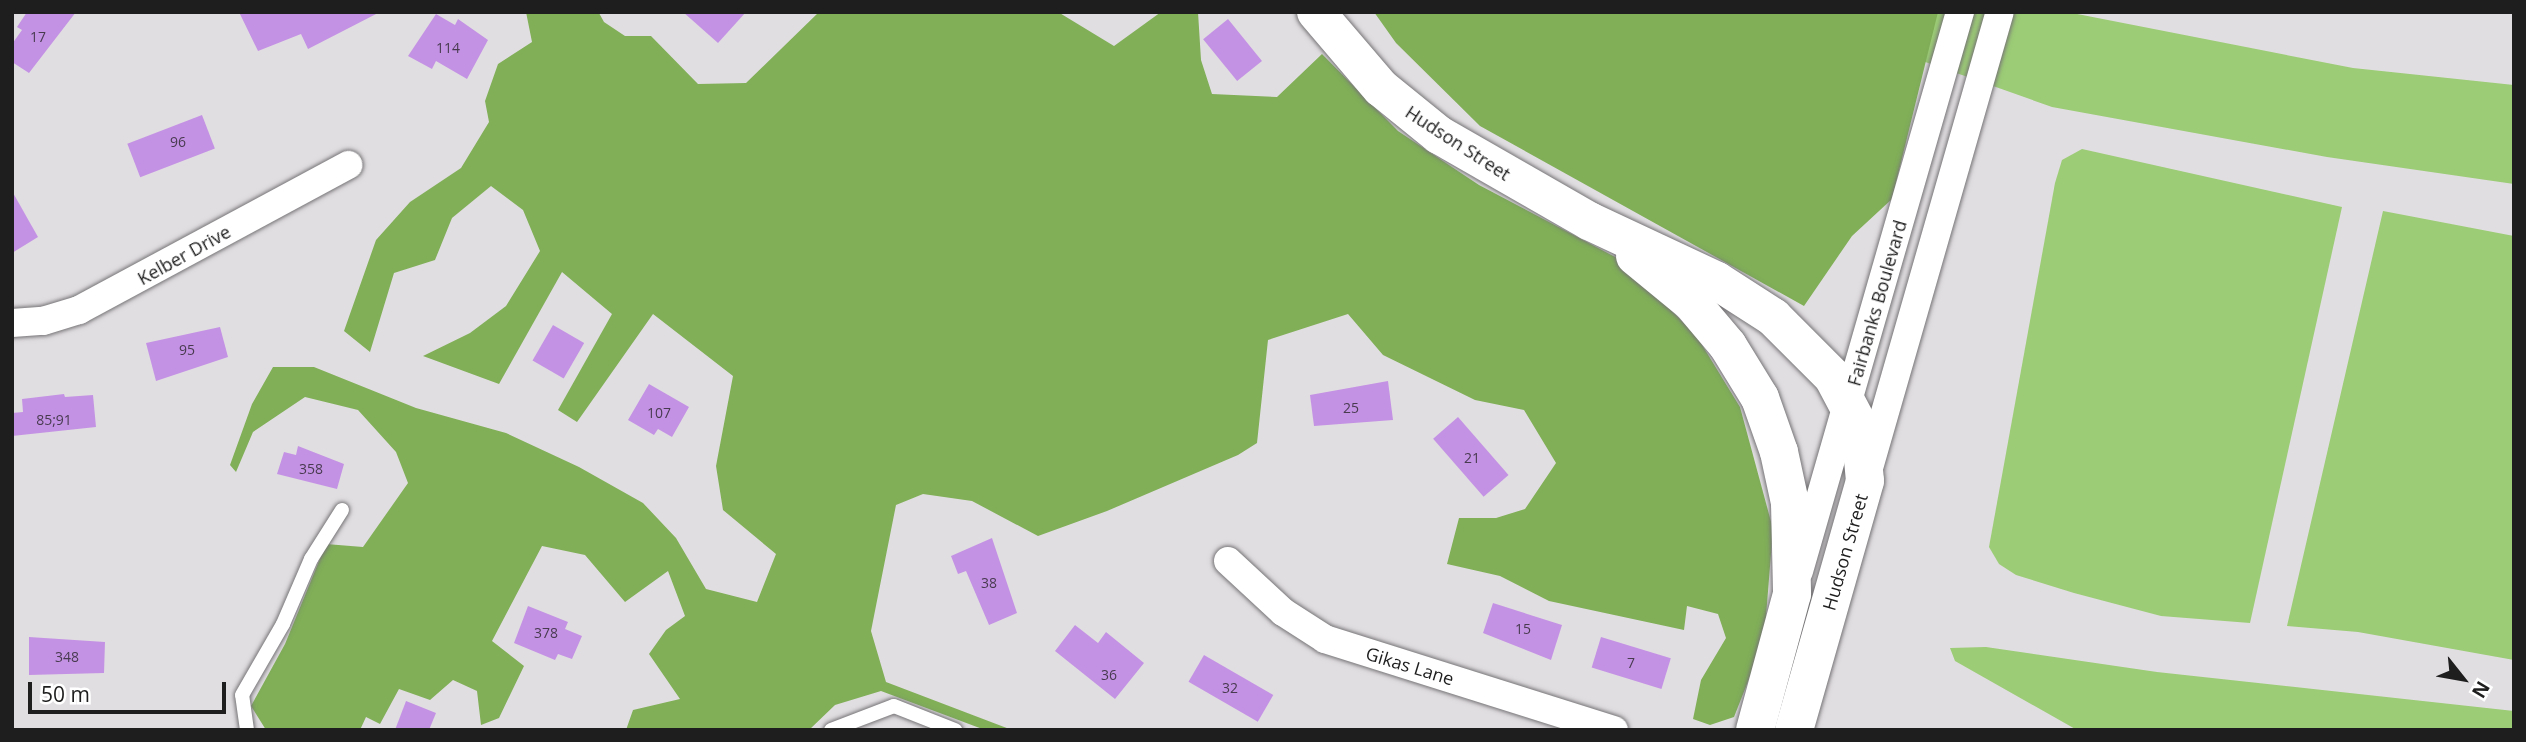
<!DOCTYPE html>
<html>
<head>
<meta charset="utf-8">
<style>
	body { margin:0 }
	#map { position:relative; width:2526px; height:742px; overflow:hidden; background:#e1dee1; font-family:"Open Sans",sans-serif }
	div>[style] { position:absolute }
	.green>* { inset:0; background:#9ccc76 }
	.forest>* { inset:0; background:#80af58 }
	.building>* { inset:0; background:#c492e4; transform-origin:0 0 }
	.roads { filter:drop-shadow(0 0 2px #767476) drop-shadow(0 0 2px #767476) }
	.lane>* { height:14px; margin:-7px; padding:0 7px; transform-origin:7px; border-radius:7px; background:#fff }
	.street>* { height:28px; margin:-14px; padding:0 14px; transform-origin:14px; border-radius:14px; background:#fff }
	.secondary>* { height:38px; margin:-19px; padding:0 19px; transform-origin:19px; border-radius:19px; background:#fff }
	span { translate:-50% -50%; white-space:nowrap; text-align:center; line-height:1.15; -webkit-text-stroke:5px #fff; paint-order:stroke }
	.number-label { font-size:14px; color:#483b50 }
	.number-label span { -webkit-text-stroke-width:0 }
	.street-label { font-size:18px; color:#1f1e1f }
	.frame { position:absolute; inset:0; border:14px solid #1f1e1f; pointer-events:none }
	.north { position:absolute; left:2428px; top:644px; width:70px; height:70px; -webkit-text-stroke:5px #fff; paint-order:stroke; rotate:121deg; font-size:19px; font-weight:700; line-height:28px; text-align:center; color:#1f1e1f }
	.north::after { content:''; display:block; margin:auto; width:24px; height:32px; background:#1f1e1f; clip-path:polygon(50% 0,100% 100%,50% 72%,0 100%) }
	.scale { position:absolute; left:28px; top:682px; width:198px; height:32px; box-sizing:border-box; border:4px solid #1f1e1f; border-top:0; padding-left:9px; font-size:21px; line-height:24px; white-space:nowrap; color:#1f1e1f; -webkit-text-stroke:5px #fff; paint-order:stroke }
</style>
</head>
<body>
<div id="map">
	<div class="green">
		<i style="clip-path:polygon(1726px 12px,2067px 12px,2353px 68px,2514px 85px,2514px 184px,2327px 157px,2052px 107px,1849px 35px)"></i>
		<i style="clip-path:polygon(2082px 149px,2342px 207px,2250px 623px,2161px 616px,2074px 593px,2016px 575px,1999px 564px,1989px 547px,2055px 183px,2062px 160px)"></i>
		<i style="clip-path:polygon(2383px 211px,2514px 236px,2514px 660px,2358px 632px,2287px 626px)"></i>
		<i style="clip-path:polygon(1986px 647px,2157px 672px,2514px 711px,2514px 730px,2077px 730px,1955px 661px,1950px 648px)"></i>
	</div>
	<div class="forest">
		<i style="clip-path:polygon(526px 12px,599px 13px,604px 22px,625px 36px,651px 36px,698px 84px,746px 83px,819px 12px,1058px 12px,1114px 46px,1161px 12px,1198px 12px,1201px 60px,1212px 94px,1277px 97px,1322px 54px,1398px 131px,1479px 185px,1619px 259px,1696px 335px,1740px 407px,1773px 529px,1764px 641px,1734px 717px,1710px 725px,1693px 719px,1701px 680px,1726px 638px,1718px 614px,1687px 606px,1684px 630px,1549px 601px,1500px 576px,1447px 564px,1459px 518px,1496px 518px,1525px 509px,1556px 463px,1524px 410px,1475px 400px,1383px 355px,1348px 314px,1268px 340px,1257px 443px,1238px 455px,1107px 511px,1038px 536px,972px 501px,923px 494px,896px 505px,871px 631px,886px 682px,1012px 730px,985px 730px,881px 691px,835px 705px,809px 730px,626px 730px,633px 710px,680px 699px,649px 654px,666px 630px,685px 616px,668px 571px,625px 602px,585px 555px,542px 546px,492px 641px,524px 666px,499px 718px,481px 725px,477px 691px,453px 680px,430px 700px,399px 689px,380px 724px,366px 717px,360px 730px,266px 730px,251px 706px,285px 644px,326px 544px,363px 547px,408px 483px,396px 452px,358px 410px,305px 397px,253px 432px,236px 472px,230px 465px,252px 404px,273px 367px,314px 367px,416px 408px,506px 433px,579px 467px,643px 503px,676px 538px,706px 589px,757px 602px,776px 554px,723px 510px,716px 466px,733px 376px,653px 314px,577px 422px,558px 410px,612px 314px,562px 272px,499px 384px,423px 356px,470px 333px,506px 306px,540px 251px,523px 210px,491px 186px,452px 218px,435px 260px,394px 273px,370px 352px,344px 331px,376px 240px,410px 202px,461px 168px,489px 122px,485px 101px,498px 64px,532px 42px)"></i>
		<i style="clip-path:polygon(1374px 12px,1938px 12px,1892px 199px,1852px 236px,1804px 306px,1480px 126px,1396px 43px)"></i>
	</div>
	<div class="building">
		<i style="clip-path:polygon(27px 12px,76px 12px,29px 73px,12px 62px,12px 44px,22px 30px,17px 27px)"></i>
		<i style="clip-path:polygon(239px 12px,380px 12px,308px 49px,301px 34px,258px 51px)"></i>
		<i style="clip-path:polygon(683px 12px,746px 12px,718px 43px)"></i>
		<i style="clip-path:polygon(436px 14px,455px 25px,458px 19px,488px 40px,467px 79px,436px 61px,432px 69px,408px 56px)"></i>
		<i style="left:1228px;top:19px;width:54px;height:32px;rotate:51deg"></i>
		<i style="left:202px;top:115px;width:36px;height:80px;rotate:69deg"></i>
		<i style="clip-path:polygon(12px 191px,38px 237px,12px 253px)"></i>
		<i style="left:553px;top:325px;width:36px;height:41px;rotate:30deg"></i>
		<i style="clip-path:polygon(220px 327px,228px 357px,156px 381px,146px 343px)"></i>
		<i style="clip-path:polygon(1388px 381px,1393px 420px,1314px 426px,1310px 395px)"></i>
		<i style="clip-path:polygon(649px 384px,689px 407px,672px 437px,658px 429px,654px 435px,628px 420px)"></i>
		<i style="clip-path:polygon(64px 394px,65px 397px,93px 395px,96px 427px,12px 436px,12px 413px,23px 412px,22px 399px)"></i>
		<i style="left:1458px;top:417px;width:77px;height:33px;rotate:49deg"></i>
		<i style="clip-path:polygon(298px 446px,344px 464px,337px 489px,277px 474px,284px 452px,296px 455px)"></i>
		<i style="clip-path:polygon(992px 538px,1017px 613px,989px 625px,966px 571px,958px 574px,951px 556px)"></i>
		<i style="clip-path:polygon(1493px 603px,1562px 625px,1551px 660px,1483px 633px)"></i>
		<i style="clip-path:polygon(528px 606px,568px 622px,565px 629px,582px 636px,572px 659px,558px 654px,555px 660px,514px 643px)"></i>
		<i style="clip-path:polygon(1075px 625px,1098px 643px,1106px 632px,1144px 663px,1115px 699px,1055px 651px)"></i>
		<i style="clip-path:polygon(29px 637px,105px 642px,104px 673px,29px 675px)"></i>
		<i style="left:1601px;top:637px;width:73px;height:32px;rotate:17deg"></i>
		<i style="left:1204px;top:655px;width:80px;height:31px;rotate:30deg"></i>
		<i style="clip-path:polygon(406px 701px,436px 713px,429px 730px,395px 730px)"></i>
	</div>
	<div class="roads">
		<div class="lane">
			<i style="left:247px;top:730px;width:35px;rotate:-98deg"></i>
			<i style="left:242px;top:695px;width:82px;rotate:-60deg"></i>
			<i style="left:283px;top:624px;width:71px;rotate:-66.7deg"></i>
			<i style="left:311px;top:559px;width:58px;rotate:-57.7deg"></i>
			<i style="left:831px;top:730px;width:67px;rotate:-20.9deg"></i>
			<i style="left:894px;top:706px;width:66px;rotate:21.5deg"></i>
		</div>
		<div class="street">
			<i style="left:12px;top:323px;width:31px;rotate:-4deg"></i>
			<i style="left:43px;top:321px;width:38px;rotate:-17deg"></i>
			<i style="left:79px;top:310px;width:306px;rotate:-28.3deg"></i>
			<i style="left:1869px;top:468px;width:474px;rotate:-74deg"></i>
			<i style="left:1228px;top:561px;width:75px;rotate:42.8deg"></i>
			<i style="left:1283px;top:612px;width:50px;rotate:32.7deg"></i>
			<i style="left:1325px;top:639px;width:303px;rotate:17.5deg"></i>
			<i style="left:1799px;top:571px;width:582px;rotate:-73.93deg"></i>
		</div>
		<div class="secondary">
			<i style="left:1316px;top:12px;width:100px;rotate:49.5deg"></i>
			<i style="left:1381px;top:88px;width:75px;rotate:39deg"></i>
			<i style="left:1439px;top:135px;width:173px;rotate:29.8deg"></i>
			<i style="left:1589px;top:221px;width:141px;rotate:25.1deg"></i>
			<i style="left:1717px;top:281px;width:67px;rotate:32.7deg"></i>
			<i style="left:1773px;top:317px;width:85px;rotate:45deg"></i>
			<i style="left:1833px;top:377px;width:58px;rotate:62.1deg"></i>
			<i style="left:1860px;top:428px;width:53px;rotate:84.6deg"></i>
			<i style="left:1865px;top:481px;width:259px;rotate:105.9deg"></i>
			<i style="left:1635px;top:256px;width:72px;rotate:39.4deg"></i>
			<i style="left:1691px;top:302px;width:57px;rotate:49.9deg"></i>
			<i style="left:1728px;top:346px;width:61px;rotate:58.4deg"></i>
			<i style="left:1760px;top:398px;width:57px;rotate:70.6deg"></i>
			<i style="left:1779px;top:452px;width:52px;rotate:77.8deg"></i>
			<i style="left:1790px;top:503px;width:91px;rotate:88.7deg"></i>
			<i style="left:1792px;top:594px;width:141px;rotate:105.2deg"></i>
		</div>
	</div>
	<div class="number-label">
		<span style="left:38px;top:37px">17</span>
		<span style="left:448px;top:48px">114</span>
		<span style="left:178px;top:142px">96</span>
		<span style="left:187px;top:350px">95</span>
		<span style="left:1351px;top:408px">25</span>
		<span style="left:659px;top:413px">107</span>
		<span style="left:54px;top:420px">85;91</span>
		<span style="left:1472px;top:458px">21</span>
		<span style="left:311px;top:469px">358</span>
		<span style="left:989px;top:583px">38</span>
		<span style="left:1523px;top:629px">15</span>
		<span style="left:546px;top:633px">378</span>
		<span style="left:67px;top:657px">348</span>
		<span style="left:1631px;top:663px">7</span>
		<span style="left:1109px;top:675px">36</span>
		<span style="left:1230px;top:688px">32</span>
	</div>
	<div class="street-label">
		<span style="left:1458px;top:143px;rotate:33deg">Hudson Street</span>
		<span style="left:184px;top:255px;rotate:-29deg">Kelber Drive</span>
		<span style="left:1877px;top:303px;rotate:-74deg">Fairbanks Boulevard</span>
		<span style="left:1845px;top:552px;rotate:-74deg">Hudson Street</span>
		<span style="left:1410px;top:666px;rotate:17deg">Gikas Lane</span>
	</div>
	<div class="frame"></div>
	<div class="north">N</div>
	<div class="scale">50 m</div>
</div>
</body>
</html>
